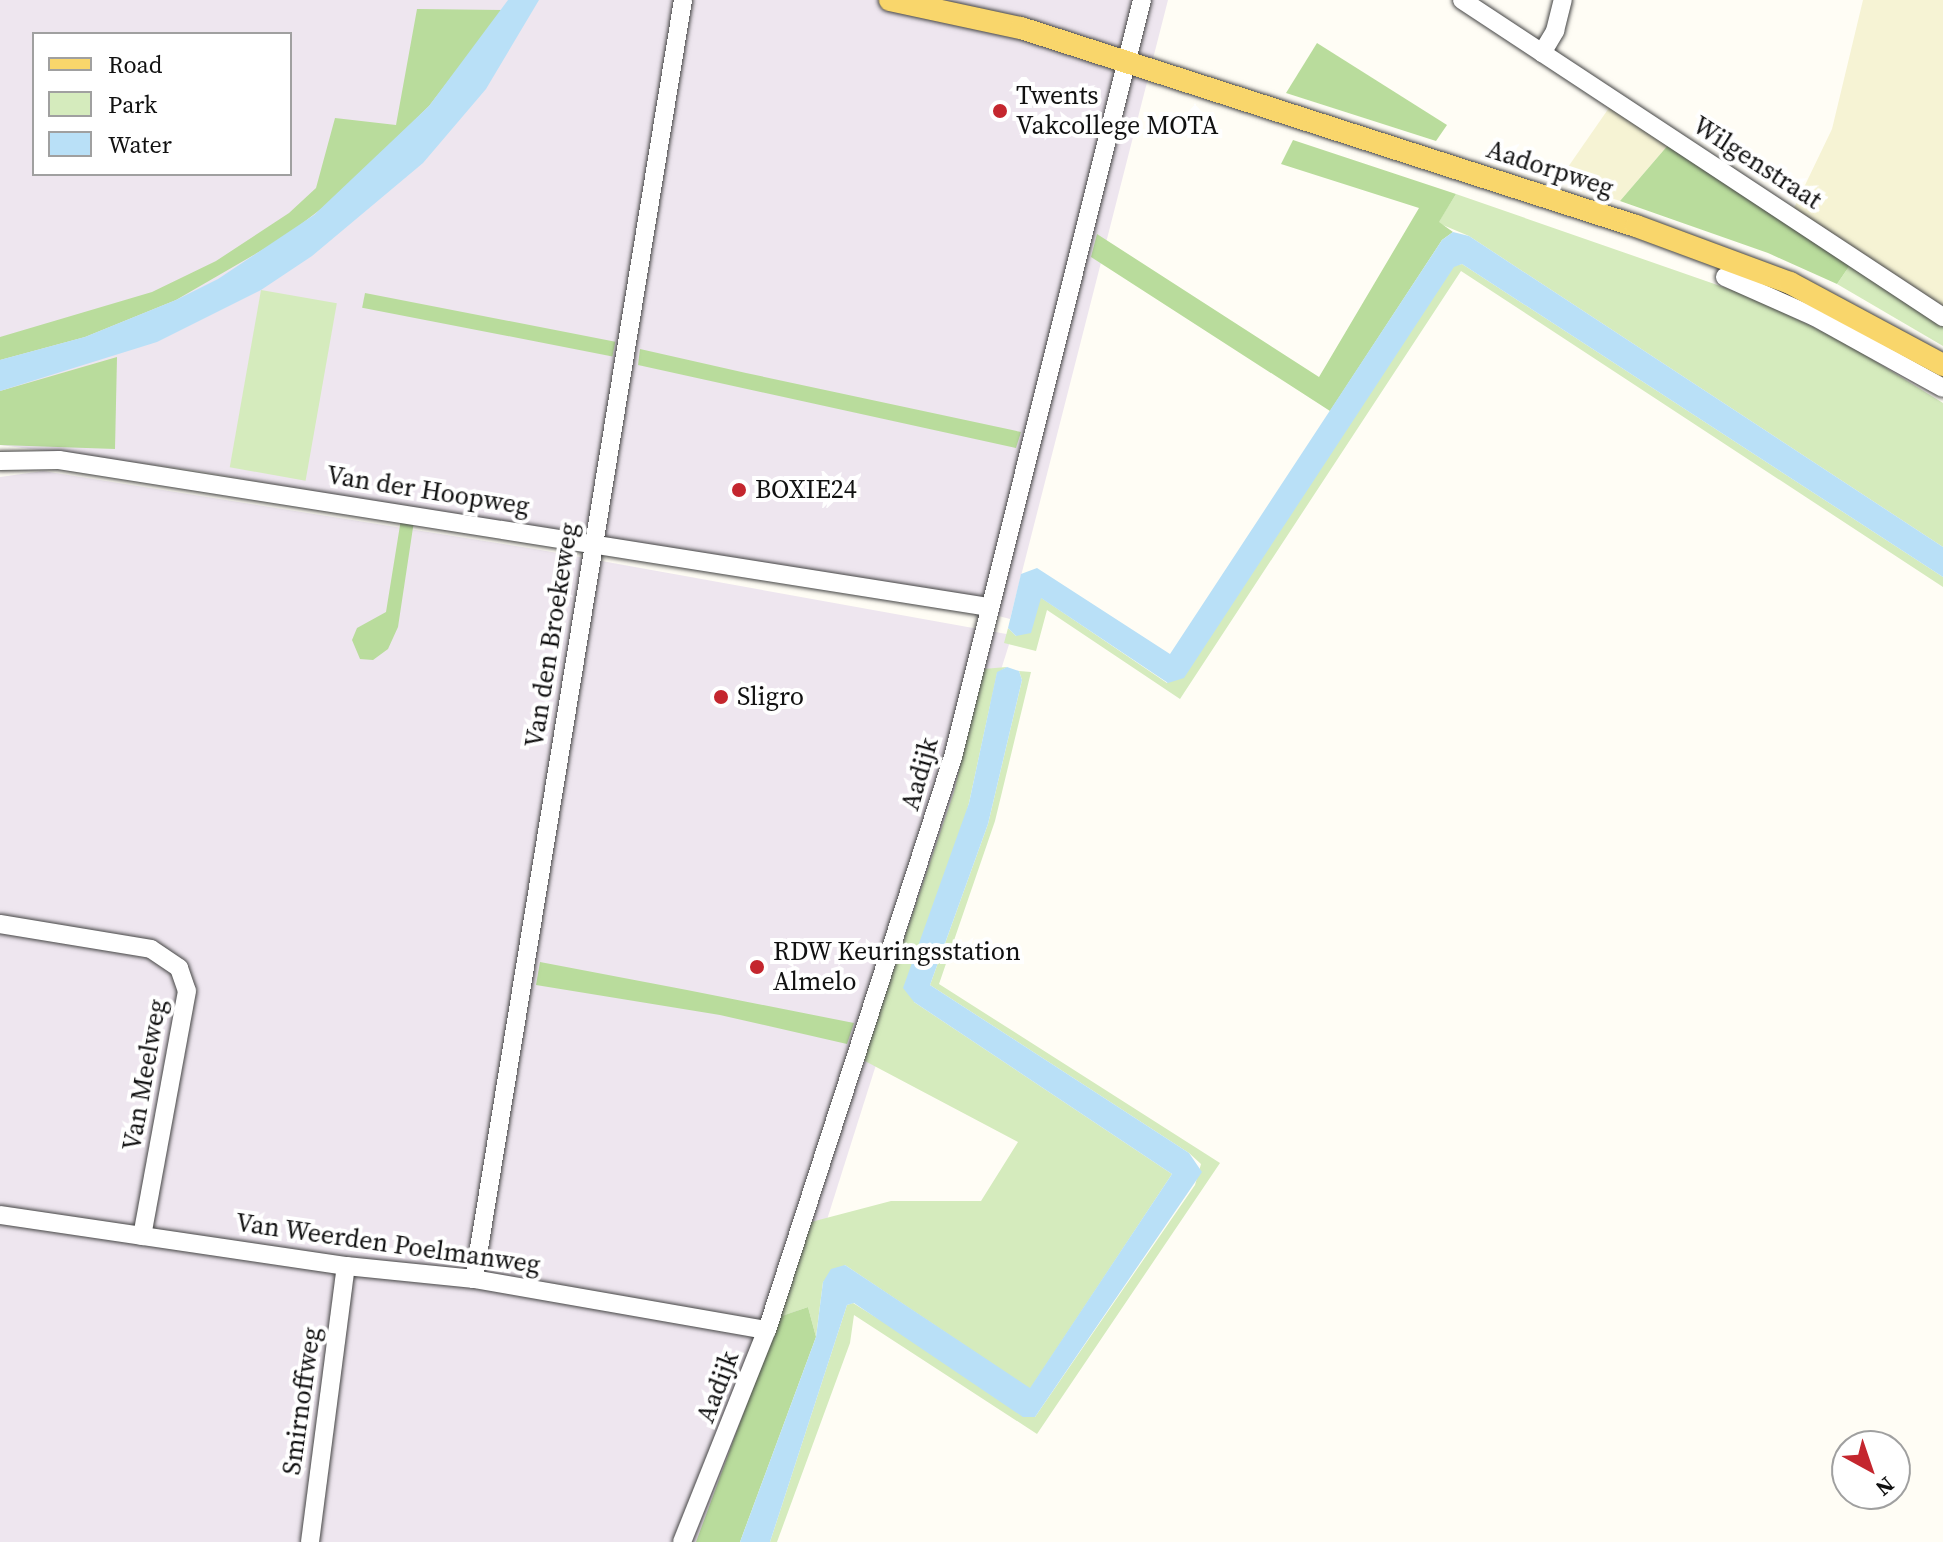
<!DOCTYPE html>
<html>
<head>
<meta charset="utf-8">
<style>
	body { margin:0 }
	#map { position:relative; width:1943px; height:1542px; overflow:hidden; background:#fffdf5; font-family:"Source Serif 4",serif }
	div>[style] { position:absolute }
	.industrial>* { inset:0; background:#eee6ef }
	.farmland>* { inset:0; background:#f6f3d4 }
	.green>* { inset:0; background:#d5ebbd; transform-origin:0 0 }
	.forest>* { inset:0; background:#b9dc9c; transform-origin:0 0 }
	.water>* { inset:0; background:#b9e0f7 }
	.roads { filter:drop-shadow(0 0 2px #444) drop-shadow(0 0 2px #444) }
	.minor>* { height:18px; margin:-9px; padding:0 9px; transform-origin:9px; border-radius:9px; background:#fff }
	.major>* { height:22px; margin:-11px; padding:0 11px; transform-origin:11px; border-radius:11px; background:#f9d66b }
	.dots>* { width:22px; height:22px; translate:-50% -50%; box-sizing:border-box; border:4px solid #fff; border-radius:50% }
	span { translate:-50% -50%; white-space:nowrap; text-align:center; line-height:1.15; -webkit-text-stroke:8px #fff; paint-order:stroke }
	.poi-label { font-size:26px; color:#111 }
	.left { translate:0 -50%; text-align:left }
	.street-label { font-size:26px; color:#111 }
	.legend { position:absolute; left:32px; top:32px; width:260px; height:144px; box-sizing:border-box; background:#fff; border:2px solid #a0a0a0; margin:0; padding:10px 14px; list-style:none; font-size:24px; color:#111 }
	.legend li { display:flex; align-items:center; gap:16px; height:40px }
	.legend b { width:40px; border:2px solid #a0a0a0 }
	.north { position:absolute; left:1831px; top:1430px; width:80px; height:80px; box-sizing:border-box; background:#fff; border:2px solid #a0a0a0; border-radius:50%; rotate:140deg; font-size:22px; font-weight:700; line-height:32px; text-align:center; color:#111 }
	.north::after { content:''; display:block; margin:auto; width:28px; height:36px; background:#c4262e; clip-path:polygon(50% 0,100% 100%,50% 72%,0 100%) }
</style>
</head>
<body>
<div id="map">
	<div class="industrial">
		<i style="clip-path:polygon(evenodd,0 0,1168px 0,1010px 619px,942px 601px,192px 470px,0 445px,0 0,34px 34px,290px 34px,290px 174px,34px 174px,34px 34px)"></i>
		<i style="clip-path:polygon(43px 471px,535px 549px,1012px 635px,725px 1542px,0 1542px,0 477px)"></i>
	</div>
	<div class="farmland">
		<i style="clip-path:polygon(1863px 0,1943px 0,1943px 306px,1794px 208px,1832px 129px)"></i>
		<i style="clip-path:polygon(1611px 105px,1669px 144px,1620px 201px,1559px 180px)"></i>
	</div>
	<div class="green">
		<i style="clip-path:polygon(1456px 194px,1749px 296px,1844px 342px,1943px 403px,1943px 547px,1469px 236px,1438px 223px)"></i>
		<i style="clip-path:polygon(1462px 264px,1943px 577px,1943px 587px,1461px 271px,1180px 699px,1047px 610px,1036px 651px,1004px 643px,1008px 628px,1016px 636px,1040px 597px,1167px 683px,1454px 266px)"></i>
		<i style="clip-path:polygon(1850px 265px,1943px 327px,1943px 346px,1837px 284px)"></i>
		<i style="left:261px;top:290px;width:77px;height:180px;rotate:10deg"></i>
		<i style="clip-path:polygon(1007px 667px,997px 673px,969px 803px,914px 1002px,1172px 1174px,1030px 1389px,845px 1265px,823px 1282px,816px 1337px,808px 1307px,779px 1317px,811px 1222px,891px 1201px,981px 1201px,1018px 1142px,863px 1060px,954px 792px,983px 669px)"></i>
		<i style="clip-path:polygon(1019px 671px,1031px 672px,995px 821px,939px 984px,1220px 1163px,1037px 1434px,854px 1315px,850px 1343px,777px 1542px,770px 1542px,847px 1305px,853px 1303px,1035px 1417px,1195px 1185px,1201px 1164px,1189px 1153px,930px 985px,988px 824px,1022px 680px)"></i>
	</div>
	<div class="forest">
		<i style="clip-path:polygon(417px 9px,503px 10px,429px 106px,334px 199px,283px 238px,176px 300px,85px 337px,0 360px,0 337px,152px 292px,216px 261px,289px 213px,316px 188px,335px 118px,396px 125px)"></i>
		<i style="clip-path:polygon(1317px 43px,1447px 125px,1436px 141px,1286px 93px)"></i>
		<i style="clip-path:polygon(1293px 140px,1456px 194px,1439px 222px,1453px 232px,1442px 240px,1330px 411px,1091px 257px,1097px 234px,1319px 377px,1419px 208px,1281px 164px)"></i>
		<i style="clip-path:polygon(1669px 144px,1850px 265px,1837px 284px,1768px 253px,1620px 201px)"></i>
		<i style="left:365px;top:293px;width:255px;height:15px;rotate:11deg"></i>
		<i style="clip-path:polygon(640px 349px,746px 373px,1021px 432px,1016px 448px,638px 365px)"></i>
		<i style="clip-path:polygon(117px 357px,115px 449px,0 445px,0 391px)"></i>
		<i style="clip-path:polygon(401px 519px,414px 521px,398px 627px,388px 649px,373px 660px,360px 659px,352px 640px,357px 628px,386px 612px)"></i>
		<i style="clip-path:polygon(540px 962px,687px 990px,854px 1023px,847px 1044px,720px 1015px,536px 985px)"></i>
		<i style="clip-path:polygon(808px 1307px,816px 1337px,740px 1542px,696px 1542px,779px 1317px)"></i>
	</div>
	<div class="water">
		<i style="clip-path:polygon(508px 0,539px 0,486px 89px,423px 163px,312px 256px,261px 290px,157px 342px,0 391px,0 360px,85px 337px,176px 300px,218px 279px,314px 215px,429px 106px)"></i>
		<i style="clip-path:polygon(1453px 232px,1469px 236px,1943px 547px,1943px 577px,1462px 264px,1454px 267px,1184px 678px,1168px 683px,1041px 598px,1031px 633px,1016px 636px,1008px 628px,1021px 574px,1037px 568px,1170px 654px,1442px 240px)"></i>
		<i style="clip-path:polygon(1007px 667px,1019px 671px,1022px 680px,988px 824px,930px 985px,1189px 1153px,1202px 1172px,1035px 1417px,1023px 1417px,854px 1303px,847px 1305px,770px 1542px,740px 1542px,816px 1337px,823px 1282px,831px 1269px,845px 1265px,1030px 1388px,1172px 1174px,914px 1002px,903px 988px,969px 803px,997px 672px)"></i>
	</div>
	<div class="roads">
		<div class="minor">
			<i style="left:1462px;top:0;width:576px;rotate:33.39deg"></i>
			<i style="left:1542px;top:53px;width:26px;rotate:-59deg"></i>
			<i style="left:1555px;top:31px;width:32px;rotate:-76deg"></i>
			<i style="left:1725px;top:277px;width:98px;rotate:24deg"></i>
			<i style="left:1815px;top:317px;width:146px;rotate:29deg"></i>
			<i style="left:0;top:461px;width:59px;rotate:-1deg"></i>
			<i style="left:59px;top:460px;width:942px;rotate:8.98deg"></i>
			<i style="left:0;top:924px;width:153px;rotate:9.4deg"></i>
			<i style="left:151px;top:949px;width:34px;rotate:34deg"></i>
			<i style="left:179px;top:968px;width:24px;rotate:71deg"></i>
			<i style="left:187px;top:991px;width:249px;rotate:100.4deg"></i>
			<i style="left:0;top:1215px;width:350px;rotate:8.4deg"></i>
			<i style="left:346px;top:1266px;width:129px;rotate:5.8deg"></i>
			<i style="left:474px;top:1279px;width:297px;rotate:9.9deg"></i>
			<i style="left:474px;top:1279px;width:1296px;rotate:-80.72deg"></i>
			<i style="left:310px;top:1542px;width:278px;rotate:-82.6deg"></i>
			<i style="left:682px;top:1542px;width:228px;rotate:-68.2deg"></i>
			<i style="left:767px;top:1330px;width:602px;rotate:-72.02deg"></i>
			<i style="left:953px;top:757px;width:780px;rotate:-75.98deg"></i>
		</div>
		<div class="major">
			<i style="left:890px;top:0;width:134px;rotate:12.1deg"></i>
			<i style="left:1021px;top:28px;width:646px;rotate:17.85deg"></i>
			<i style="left:1636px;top:226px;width:164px;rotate:20.3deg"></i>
			<i style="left:1790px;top:283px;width:174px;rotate:28.2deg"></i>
		</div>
	</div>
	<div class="dots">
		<i style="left:1000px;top:111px;background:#c4262e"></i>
		<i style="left:739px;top:490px;background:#c4262e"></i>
		<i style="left:721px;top:697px;background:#c4262e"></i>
		<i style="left:757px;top:967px;background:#c4262e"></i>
	</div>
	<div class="poi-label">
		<span class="left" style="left:1016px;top:111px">Twents<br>Vakcollege MOTA</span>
		<span class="left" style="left:755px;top:490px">BOXIE24</span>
		<span class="left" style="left:737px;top:697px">Sligro</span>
		<span class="left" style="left:773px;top:967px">RDW Keuringsstation<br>Almelo</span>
	</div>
	<div class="street-label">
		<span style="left:1757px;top:163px;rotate:33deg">Wilgenstraat</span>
		<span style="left:1550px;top:169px;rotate:18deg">Aadorpweg</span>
		<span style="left:428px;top:491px;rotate:9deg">Van der Hoopweg</span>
		<span style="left:552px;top:635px;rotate:-81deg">Van den Broekeweg</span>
		<span style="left:920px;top:774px;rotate:-74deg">Aadijk</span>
		<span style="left:145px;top:1075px;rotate:-80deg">Van Meelweg</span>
		<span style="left:388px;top:1244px;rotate:8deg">Van Weerden Poelmanweg</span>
		<span style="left:718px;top:1387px;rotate:-69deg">Aadijk</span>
		<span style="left:302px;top:1401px;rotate:-82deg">Smirnoffweg</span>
	</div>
	<ul class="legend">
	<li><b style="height:10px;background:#f9d66b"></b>Road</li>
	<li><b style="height:22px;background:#d5ebbd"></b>Park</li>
	<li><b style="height:22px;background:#b9e0f7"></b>Water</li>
	</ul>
	<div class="north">N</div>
</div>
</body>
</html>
